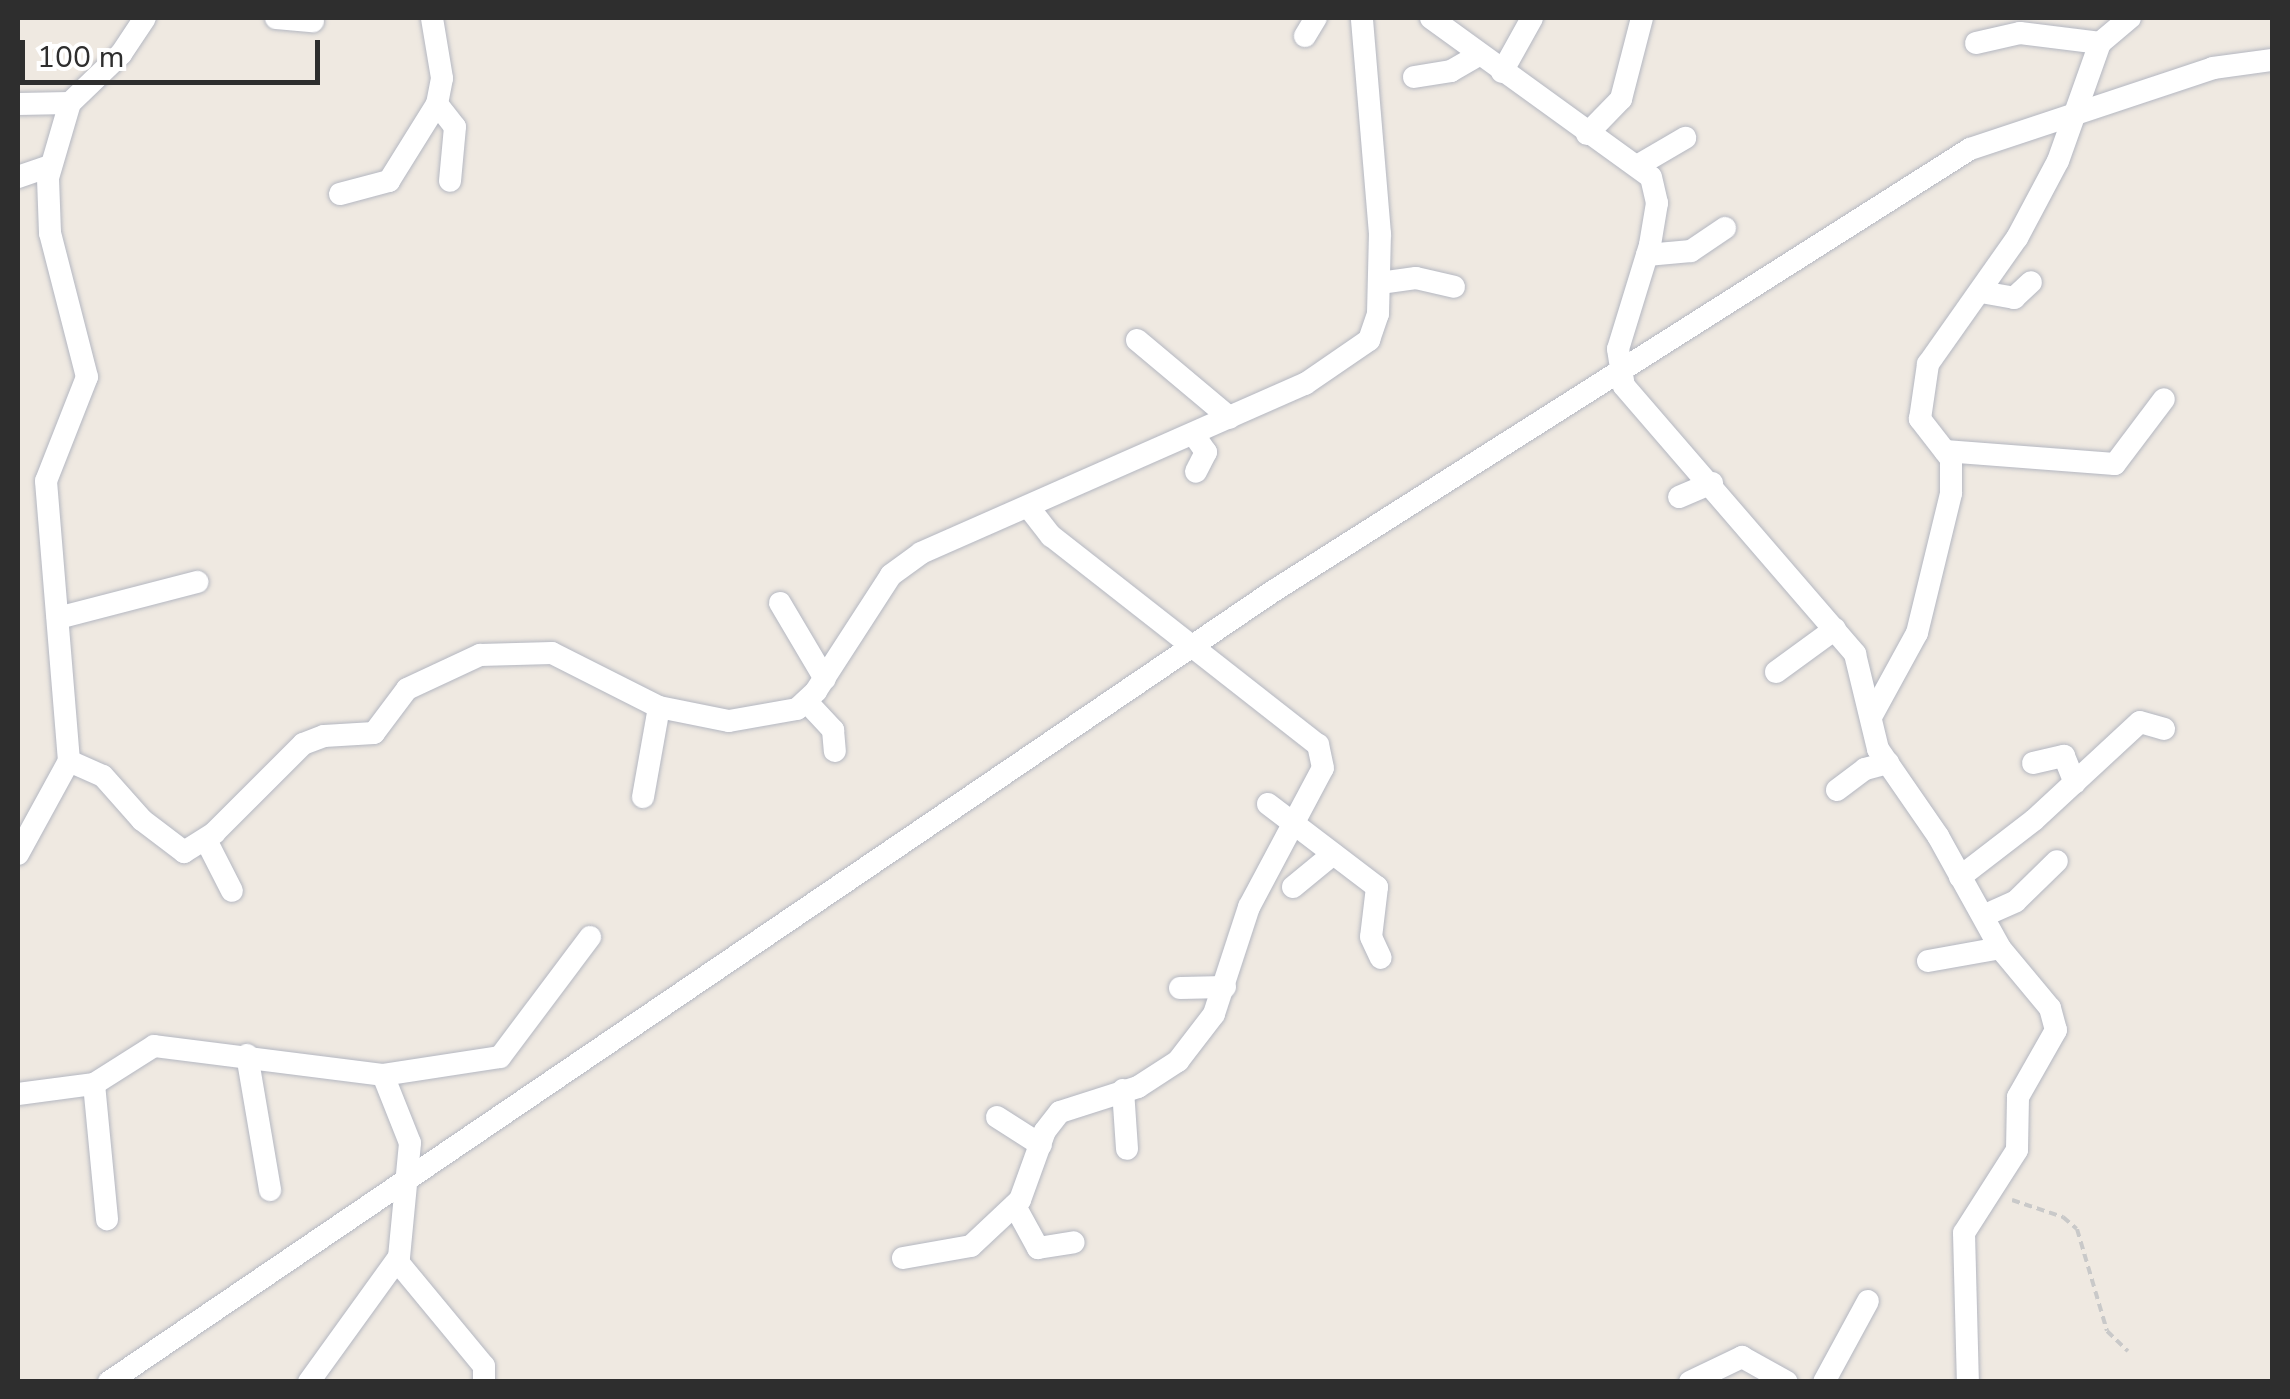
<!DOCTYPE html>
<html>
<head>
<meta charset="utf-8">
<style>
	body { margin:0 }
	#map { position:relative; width:2290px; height:1399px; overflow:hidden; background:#efe9e1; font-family:"Nunito Sans",sans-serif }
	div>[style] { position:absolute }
	.path>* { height:4px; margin-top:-2px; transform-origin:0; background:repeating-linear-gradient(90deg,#c9c9c9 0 8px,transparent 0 13px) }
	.roads { filter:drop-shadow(0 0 2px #b4b7c1) drop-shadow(0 0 2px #b4b7c1) }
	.minor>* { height:22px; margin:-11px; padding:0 11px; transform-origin:11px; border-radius:11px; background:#fff }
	span { translate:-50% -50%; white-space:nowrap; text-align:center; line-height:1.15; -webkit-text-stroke:8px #fff; paint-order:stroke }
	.frame { position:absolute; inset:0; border:20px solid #2e2e2e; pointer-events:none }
	.scale { position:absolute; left:20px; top:40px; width:300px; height:45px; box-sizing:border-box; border:5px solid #2e2e2e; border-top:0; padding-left:12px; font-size:30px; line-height:35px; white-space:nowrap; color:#2e2e2e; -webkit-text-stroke:8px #fff; paint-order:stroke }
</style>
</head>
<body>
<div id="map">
	<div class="path">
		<i style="left:2012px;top:1200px;width:54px;rotate:18.4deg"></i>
		<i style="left:2063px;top:1217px;width:18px;rotate:41deg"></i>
		<i style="left:2077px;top:1229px;width:106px;rotate:73.6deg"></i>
		<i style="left:2107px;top:1331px;width:29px;rotate:44deg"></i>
	</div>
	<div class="roads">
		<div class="minor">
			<i style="left:276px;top:18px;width:37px;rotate:5deg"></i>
			<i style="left:1431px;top:18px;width:271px;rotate:35.9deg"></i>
			<i style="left:1651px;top:177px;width:27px;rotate:77deg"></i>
			<i style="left:1657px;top:203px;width:43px;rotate:99.5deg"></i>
			<i style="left:1650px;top:245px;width:109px;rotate:107.1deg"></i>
			<i style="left:1618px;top:349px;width:37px;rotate:81deg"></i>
			<i style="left:1624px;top:386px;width:354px;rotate:49.2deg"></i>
			<i style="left:1855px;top:654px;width:98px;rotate:76.4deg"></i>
			<i style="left:1878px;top:749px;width:106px;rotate:55.4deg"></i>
			<i style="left:1938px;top:836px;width:128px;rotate:61deg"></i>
			<i style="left:2000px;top:948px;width:78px;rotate:50.2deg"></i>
			<i style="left:2050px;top:1008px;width:23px;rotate:75deg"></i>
			<i style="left:2056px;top:1030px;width:77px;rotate:119.6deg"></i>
			<i style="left:2018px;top:1097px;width:53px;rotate:91.1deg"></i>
			<i style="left:2017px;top:1150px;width:98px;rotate:122.6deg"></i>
			<i style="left:1964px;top:1233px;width:149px;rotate:88.5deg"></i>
			<i style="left:1305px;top:36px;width:21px;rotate:-59deg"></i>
			<i style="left:1976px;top:43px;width:45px;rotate:-12.8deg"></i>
			<i style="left:2020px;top:33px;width:81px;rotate:7.1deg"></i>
			<i style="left:1502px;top:72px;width:62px;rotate:-60.9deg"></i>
			<i style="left:1414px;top:77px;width:37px;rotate:-9deg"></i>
			<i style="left:1451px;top:71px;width:32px;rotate:-30deg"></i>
			<i style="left:18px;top:104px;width:52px;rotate:-1.1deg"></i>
			<i style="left:437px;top:104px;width:29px;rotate:52deg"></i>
			<i style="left:455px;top:127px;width:54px;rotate:95.3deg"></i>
			<i style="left:1587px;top:134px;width:49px;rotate:-45.8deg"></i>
			<i style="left:1621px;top:99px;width:84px;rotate:-75.5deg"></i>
			<i style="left:1637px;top:166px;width:56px;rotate:-30.3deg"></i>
			<i style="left:18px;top:177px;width:34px;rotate:-19deg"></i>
			<i style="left:340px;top:194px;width:51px;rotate:-14.9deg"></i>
			<i style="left:389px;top:181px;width:91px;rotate:-58.1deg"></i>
			<i style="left:437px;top:104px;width:26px;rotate:-79deg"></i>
			<i style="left:442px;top:78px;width:61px;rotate:-99.5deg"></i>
			<i style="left:1647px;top:255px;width:44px;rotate:-5.2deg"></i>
			<i style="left:1691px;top:251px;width:41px;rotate:-34.1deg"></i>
			<i style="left:1380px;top:283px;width:36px;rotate:-8deg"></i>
			<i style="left:1416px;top:278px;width:39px;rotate:13deg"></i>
			<i style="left:1981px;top:292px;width:34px;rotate:10deg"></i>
			<i style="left:2014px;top:298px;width:23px;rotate:-43deg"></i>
			<i style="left:1137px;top:340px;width:121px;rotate:40deg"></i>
			<i style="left:1194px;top:435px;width:21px;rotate:55deg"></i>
			<i style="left:1206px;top:452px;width:22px;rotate:117deg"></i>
			<i style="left:1945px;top:451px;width:170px;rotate:4.4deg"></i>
			<i style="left:2115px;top:464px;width:81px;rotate:-53deg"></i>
			<i style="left:1679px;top:497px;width:36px;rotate:-23deg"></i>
			<i style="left:780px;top:603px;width:88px;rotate:59.4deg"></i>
			<i style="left:58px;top:618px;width:144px;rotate:-14.5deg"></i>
			<i style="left:1776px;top:672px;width:73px;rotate:-36.1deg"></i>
			<i style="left:806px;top:701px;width:40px;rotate:47deg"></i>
			<i style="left:833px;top:730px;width:21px;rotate:85deg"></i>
			<i style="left:1871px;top:717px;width:96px;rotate:-61.3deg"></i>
			<i style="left:1917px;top:633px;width:144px;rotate:-76.3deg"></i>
			<i style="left:1951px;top:493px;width:34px;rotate:-90deg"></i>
			<i style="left:1951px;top:459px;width:51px;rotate:-127.8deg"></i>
			<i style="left:1920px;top:419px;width:56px;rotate:-81.7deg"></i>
			<i style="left:1928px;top:364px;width:154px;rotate:-54.8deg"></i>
			<i style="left:2017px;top:238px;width:87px;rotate:-62deg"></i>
			<i style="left:2058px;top:161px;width:125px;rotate:-70.4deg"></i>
			<i style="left:2100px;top:43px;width:39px;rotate:-40deg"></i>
			<i style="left:69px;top:761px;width:37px;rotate:24deg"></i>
			<i style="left:103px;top:776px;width:59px;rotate:48.4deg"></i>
			<i style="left:142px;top:820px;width:53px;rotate:37.3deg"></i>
			<i style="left:184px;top:852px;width:36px;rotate:-32deg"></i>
			<i style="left:214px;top:833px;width:126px;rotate:-45deg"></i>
			<i style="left:303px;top:744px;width:22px;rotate:-21deg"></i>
			<i style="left:324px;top:736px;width:50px;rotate:-3.4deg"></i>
			<i style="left:374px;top:733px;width:55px;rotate:-53.1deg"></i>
			<i style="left:407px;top:689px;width:81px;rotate:-25deg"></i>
			<i style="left:480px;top:655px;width:72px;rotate:-1.6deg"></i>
			<i style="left:552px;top:653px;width:120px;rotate:26.8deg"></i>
			<i style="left:659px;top:707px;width:71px;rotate:11.3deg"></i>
			<i style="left:729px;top:721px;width:69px;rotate:-10deg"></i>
			<i style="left:797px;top:709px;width:26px;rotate:-43deg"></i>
			<i style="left:816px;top:691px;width:138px;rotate:-57.1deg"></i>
			<i style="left:891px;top:575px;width:37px;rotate:-36deg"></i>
			<i style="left:921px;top:553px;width:420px;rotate:-23.8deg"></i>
			<i style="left:1305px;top:384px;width:78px;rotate:-34.5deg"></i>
			<i style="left:1369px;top:340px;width:28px;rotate:-71deg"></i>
			<i style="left:1378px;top:314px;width:80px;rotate:-88.6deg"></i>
			<i style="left:1380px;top:234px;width:217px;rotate:-94.8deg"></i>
			<i style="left:2033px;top:763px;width:32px;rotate:-13deg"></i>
			<i style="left:2064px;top:756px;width:29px;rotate:68deg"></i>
			<i style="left:1837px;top:790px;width:35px;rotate:-37deg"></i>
			<i style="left:1865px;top:769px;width:24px;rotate:-15deg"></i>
			<i style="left:643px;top:797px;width:91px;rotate:-79.9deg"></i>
			<i style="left:1268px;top:804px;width:137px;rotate:37.3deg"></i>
			<i style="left:1377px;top:887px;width:50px;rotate:96.8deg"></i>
			<i style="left:1371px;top:937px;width:23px;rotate:65deg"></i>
			<i style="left:206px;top:840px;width:57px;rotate:63deg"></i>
			<i style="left:18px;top:854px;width:106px;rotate:-61.3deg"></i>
			<i style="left:69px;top:761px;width:281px;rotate:-94.7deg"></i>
			<i style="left:46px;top:481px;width:112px;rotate:-68.5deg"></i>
			<i style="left:87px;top:377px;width:149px;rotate:-104.4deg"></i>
			<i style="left:50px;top:233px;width:55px;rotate:-92.1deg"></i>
			<i style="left:48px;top:178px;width:78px;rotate:-73.7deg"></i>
			<i style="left:70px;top:103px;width:71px;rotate:-43.9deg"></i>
			<i style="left:121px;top:54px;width:43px;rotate:-56.3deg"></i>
			<i style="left:1960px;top:877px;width:93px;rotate:-37.6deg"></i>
			<i style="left:2034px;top:820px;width:144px;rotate:-42.8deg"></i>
			<i style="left:2140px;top:722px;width:25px;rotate:16deg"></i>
			<i style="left:1293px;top:887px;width:52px;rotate:-39.5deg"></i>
			<i style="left:1983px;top:916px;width:36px;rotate:-24deg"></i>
			<i style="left:2016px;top:901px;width:57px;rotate:-44.3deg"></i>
			<i style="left:1928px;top:961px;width:73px;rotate:-10.2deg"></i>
			<i style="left:1180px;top:988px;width:45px;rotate:-1.3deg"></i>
			<i style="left:247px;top:1055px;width:137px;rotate:80.3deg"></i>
			<i style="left:383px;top:1075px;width:118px;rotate:-8.7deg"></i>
			<i style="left:500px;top:1057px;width:150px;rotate:-53.1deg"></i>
			<i style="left:94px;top:1084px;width:136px;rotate:84.5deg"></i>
			<i style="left:1123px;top:1090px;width:59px;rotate:86.1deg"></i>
			<i style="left:18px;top:1094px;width:77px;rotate:-7.5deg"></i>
			<i style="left:94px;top:1084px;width:71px;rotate:-32.3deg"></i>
			<i style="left:154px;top:1046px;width:231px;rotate:7.2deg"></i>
			<i style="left:383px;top:1075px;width:73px;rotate:68.3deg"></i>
			<i style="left:410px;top:1143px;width:115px;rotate:95.5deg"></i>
			<i style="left:399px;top:1257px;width:154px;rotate:125.8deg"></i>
			<i style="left:997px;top:1117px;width:52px;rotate:32.5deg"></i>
			<i style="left:1015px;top:1206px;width:48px;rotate:61.3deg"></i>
			<i style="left:1038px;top:1248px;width:36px;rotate:-9deg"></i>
			<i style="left:903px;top:1258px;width:69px;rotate:-10deg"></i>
			<i style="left:971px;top:1246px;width:67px;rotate:-43.2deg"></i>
			<i style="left:1020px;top:1200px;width:73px;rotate:-70.1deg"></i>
			<i style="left:1045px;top:1131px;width:24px;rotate:-52deg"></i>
			<i style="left:1060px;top:1112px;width:82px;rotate:-17.8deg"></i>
			<i style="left:1138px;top:1087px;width:48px;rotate:-33deg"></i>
			<i style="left:1178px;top:1061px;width:59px;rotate:-52.5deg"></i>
			<i style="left:1214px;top:1014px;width:113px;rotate:-71.9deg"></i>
			<i style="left:1249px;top:907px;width:157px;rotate:-62deg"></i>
			<i style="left:1323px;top:768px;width:24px;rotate:-102deg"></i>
			<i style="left:1318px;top:745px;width:339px;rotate:-141.9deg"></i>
			<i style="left:1051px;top:536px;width:33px;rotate:-128deg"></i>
			<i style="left:397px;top:1261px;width:136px;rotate:50.4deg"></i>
			<i style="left:484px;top:1366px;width:16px;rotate:90deg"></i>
			<i style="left:109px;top:1382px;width:1410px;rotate:-34.19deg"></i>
			<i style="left:1275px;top:590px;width:823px;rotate:-32.4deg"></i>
			<i style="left:1970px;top:149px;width:256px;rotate:-18.4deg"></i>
			<i style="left:2213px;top:68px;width:60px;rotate:-7.7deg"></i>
			<i style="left:1690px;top:1382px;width:58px;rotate:-25.7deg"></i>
			<i style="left:1742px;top:1357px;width:51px;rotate:29.1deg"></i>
			<i style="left:1824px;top:1382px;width:92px;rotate:-61.5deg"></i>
		</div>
	</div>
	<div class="frame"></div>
	<div class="scale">100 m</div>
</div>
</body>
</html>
